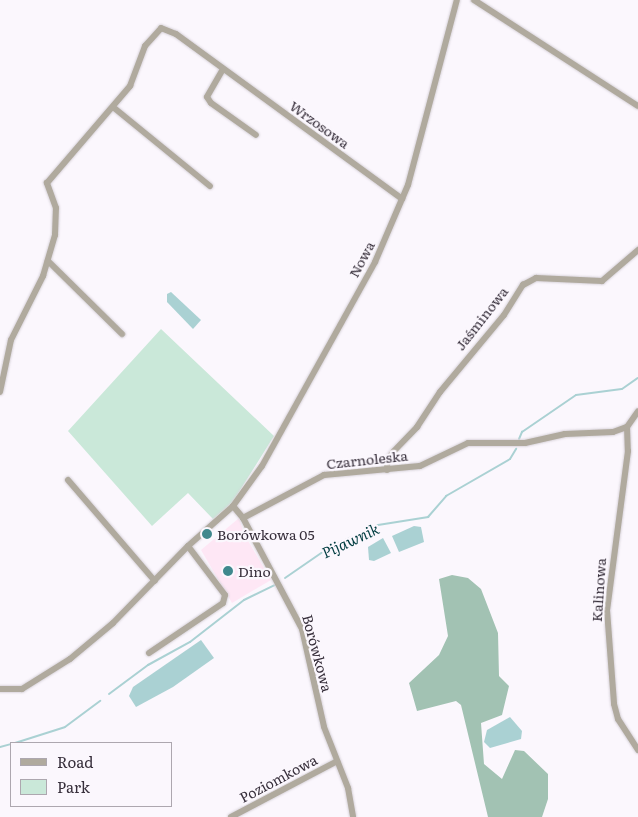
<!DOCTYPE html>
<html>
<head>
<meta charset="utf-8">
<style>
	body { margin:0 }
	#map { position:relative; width:638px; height:817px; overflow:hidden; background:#fbf7fd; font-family:Literata,serif }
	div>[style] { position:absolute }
	.commercial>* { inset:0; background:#fee7f5 }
	.green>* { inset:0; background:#cae8d9 }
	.forest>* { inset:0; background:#a2c2b3 }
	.water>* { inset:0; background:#aad1d3 }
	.stream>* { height:2px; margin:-1px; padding:0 1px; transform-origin:1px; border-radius:1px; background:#aad1d3 }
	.roads { filter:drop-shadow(0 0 1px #d8d3da) drop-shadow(0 0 1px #d8d3da) }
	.minor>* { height:6px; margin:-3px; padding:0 3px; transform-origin:3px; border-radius:3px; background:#b0aa9e }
	.dots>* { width:14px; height:14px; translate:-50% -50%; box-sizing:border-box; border:2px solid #fbf7fd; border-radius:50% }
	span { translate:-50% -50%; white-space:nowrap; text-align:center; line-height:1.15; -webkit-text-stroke:4.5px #fbf7fd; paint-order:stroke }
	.street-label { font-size:14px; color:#372f3b }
	.poi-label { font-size:14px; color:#372f3b }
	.left { translate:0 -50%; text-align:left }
	.water-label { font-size:15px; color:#003c40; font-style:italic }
	.legend { position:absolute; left:10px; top:742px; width:162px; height:65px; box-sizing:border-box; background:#fbf7fd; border:1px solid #ada7af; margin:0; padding:6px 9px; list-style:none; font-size:15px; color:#372f3b }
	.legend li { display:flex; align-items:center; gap:10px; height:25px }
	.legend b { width:25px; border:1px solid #ada7af }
</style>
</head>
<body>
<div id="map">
	<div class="commercial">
		<i style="clip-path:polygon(239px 518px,244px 534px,271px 580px,232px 603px,201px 550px)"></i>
	</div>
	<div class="green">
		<i style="clip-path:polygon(161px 329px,274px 436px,232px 503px,213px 519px,188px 493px,152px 526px,68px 431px)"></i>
	</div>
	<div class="forest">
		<i style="clip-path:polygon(452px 575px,468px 578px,481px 589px,498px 633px,499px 676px,509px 686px,502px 715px,481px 723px,484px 764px,502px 779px,515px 750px,524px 751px,548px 774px,548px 799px,542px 817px,488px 817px,461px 705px,456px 701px,417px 711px,409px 683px,439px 655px,448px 636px,439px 579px)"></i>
	</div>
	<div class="water">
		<i style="clip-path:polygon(171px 292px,201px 320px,193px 329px,167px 302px,167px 294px)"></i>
		<i style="clip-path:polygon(414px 526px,421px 527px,424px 542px,399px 552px,392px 536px)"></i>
		<i style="clip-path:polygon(383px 538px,391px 553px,374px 561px,369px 560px,368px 547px)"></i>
		<i style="clip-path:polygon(201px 640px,214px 658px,173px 687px,136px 707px,129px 696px,133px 687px)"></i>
		<i style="clip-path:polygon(510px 717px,522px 731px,521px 739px,490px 748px,484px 742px,487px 730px)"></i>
	</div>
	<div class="stream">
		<i style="left:519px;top:439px;width:8px;rotate:-67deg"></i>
		<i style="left:522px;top:432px;width:65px;rotate:-34.4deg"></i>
		<i style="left:576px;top:395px;width:46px;rotate:-7.4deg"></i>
		<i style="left:622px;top:389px;width:19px;rotate:-35deg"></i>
		<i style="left:285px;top:578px;width:55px;rotate:-34.6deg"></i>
		<i style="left:330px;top:547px;width:53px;rotate:-24.6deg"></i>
		<i style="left:378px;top:525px;width:51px;rotate:-9.1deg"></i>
		<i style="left:428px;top:517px;width:28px;rotate:-49deg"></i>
		<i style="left:446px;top:496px;width:74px;rotate:-30deg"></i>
		<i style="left:510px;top:459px;width:12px;rotate:-59deg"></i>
		<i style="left:109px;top:694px;width:49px;rotate:-36.6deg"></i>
		<i style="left:148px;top:665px;width:48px;rotate:-28.7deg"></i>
		<i style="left:190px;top:642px;width:68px;rotate:-37.9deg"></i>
		<i style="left:244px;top:600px;width:34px;rotate:-26deg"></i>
		<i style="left:15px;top:743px;width:52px;rotate:-17.7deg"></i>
		<i style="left:65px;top:727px;width:44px;rotate:-36.6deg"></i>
		<i style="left:0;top:747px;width:11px;rotate:-15deg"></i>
	</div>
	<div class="roads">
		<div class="minor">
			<i style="left:474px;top:0;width:195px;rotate:32.9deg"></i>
			<i style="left:223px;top:69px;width:32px;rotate:120deg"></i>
			<i style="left:207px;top:97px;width:7px;rotate:56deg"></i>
			<i style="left:211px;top:103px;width:55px;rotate:35.4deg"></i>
			<i style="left:113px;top:107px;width:125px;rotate:39.2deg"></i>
			<i style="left:48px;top:261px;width:104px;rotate:44.6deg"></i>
			<i style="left:0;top:392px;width:53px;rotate:-78.1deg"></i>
			<i style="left:11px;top:340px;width:72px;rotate:-63.4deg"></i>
			<i style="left:43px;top:276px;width:43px;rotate:-73.7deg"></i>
			<i style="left:55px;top:235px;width:27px;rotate:-88deg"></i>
			<i style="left:56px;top:208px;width:27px;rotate:-110deg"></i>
			<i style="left:47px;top:183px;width:128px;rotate:-49.4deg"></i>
			<i style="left:130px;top:86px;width:43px;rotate:-69.4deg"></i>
			<i style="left:145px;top:46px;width:24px;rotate:-48deg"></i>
			<i style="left:161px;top:28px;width:16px;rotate:22deg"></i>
			<i style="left:176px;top:34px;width:280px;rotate:36.1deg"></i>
			<i style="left:627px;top:427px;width:24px;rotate:88deg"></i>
			<i style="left:628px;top:451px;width:160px;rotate:97.5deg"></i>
			<i style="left:607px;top:610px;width:94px;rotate:85.7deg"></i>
			<i style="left:614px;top:704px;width:16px;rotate:75deg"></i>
			<i style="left:618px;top:719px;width:37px;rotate:57deg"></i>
			<i style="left:387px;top:470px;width:9px;rotate:-90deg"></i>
			<i style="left:387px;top:461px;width:11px;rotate:-56deg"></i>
			<i style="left:393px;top:452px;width:35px;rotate:-46deg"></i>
			<i style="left:417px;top:427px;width:42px;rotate:-56.7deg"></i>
			<i style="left:440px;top:392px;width:100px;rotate:-50.3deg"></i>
			<i style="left:504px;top:315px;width:36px;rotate:-58deg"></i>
			<i style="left:523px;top:285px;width:15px;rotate:-28deg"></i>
			<i style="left:536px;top:278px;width:66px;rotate:2.6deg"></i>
			<i style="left:602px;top:281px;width:48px;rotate:-40.7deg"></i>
			<i style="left:68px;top:480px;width:133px;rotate:49.3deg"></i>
			<i style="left:233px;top:506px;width:16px;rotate:50deg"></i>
			<i style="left:243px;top:518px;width:126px;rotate:62deg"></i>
			<i style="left:302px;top:629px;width:100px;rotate:77.3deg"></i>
			<i style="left:324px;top:727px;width:66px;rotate:68.5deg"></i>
			<i style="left:348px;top:788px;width:29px;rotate:80deg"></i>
			<i style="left:243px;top:518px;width:92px;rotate:-28deg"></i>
			<i style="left:324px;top:475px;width:96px;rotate:-5.4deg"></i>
			<i style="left:420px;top:466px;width:53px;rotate:-25.6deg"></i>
			<i style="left:468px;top:443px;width:57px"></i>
			<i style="left:525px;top:443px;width:41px;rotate:-12.7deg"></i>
			<i style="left:565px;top:434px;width:48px;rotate:-2.4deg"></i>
			<i style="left:613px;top:432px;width:15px;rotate:-20deg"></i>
			<i style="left:627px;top:427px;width:19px;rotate:-55deg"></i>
			<i style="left:149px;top:653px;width:89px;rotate:-34deg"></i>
			<i style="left:223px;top:603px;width:8px;rotate:-76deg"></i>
			<i style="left:225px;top:595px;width:61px;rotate:-127.1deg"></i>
			<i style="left:0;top:689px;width:22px"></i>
			<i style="left:22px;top:689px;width:57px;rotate:-32deg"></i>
			<i style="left:70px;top:659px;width:56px;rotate:-39.9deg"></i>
			<i style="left:113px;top:623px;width:107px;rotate:-45.8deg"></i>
			<i style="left:188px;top:546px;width:60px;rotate:-41.6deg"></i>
			<i style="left:233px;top:506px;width:49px;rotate:-54.1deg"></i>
			<i style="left:262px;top:466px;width:233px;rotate:-61deg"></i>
			<i style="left:375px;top:262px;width:84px;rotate:-66.8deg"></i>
			<i style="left:408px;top:185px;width:191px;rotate:-75.2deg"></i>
			<i style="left:231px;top:817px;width:120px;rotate:-27.8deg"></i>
		</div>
	</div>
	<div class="dots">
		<i style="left:207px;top:534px;background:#40888d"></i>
		<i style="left:228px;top:571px;background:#40888d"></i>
	</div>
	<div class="street-label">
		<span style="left:320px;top:124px;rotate:36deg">Wrzosowa</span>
		<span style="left:361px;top:259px;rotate:-62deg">Nowa</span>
		<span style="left:481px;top:318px;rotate:-52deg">Jaśminowa</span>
		<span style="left:367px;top:459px;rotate:-6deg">Czarnoleska</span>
		<span style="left:598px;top:590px;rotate:-86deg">Kalinowa</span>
		<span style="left:318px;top:653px;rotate:75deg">Borówkowa</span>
		<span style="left:278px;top:778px;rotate:-28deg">Poziomkowa</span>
	</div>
	<div class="poi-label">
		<span class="left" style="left:217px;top:534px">Borówkowa 05</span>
		<span class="left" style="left:238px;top:571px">Dino</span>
	</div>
	<div class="water-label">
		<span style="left:350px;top:540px;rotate:-25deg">Pijawnik</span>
	</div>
	<ul class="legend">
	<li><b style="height:6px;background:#b0aa9e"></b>Road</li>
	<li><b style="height:14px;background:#cae8d9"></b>Park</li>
	</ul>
</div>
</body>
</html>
